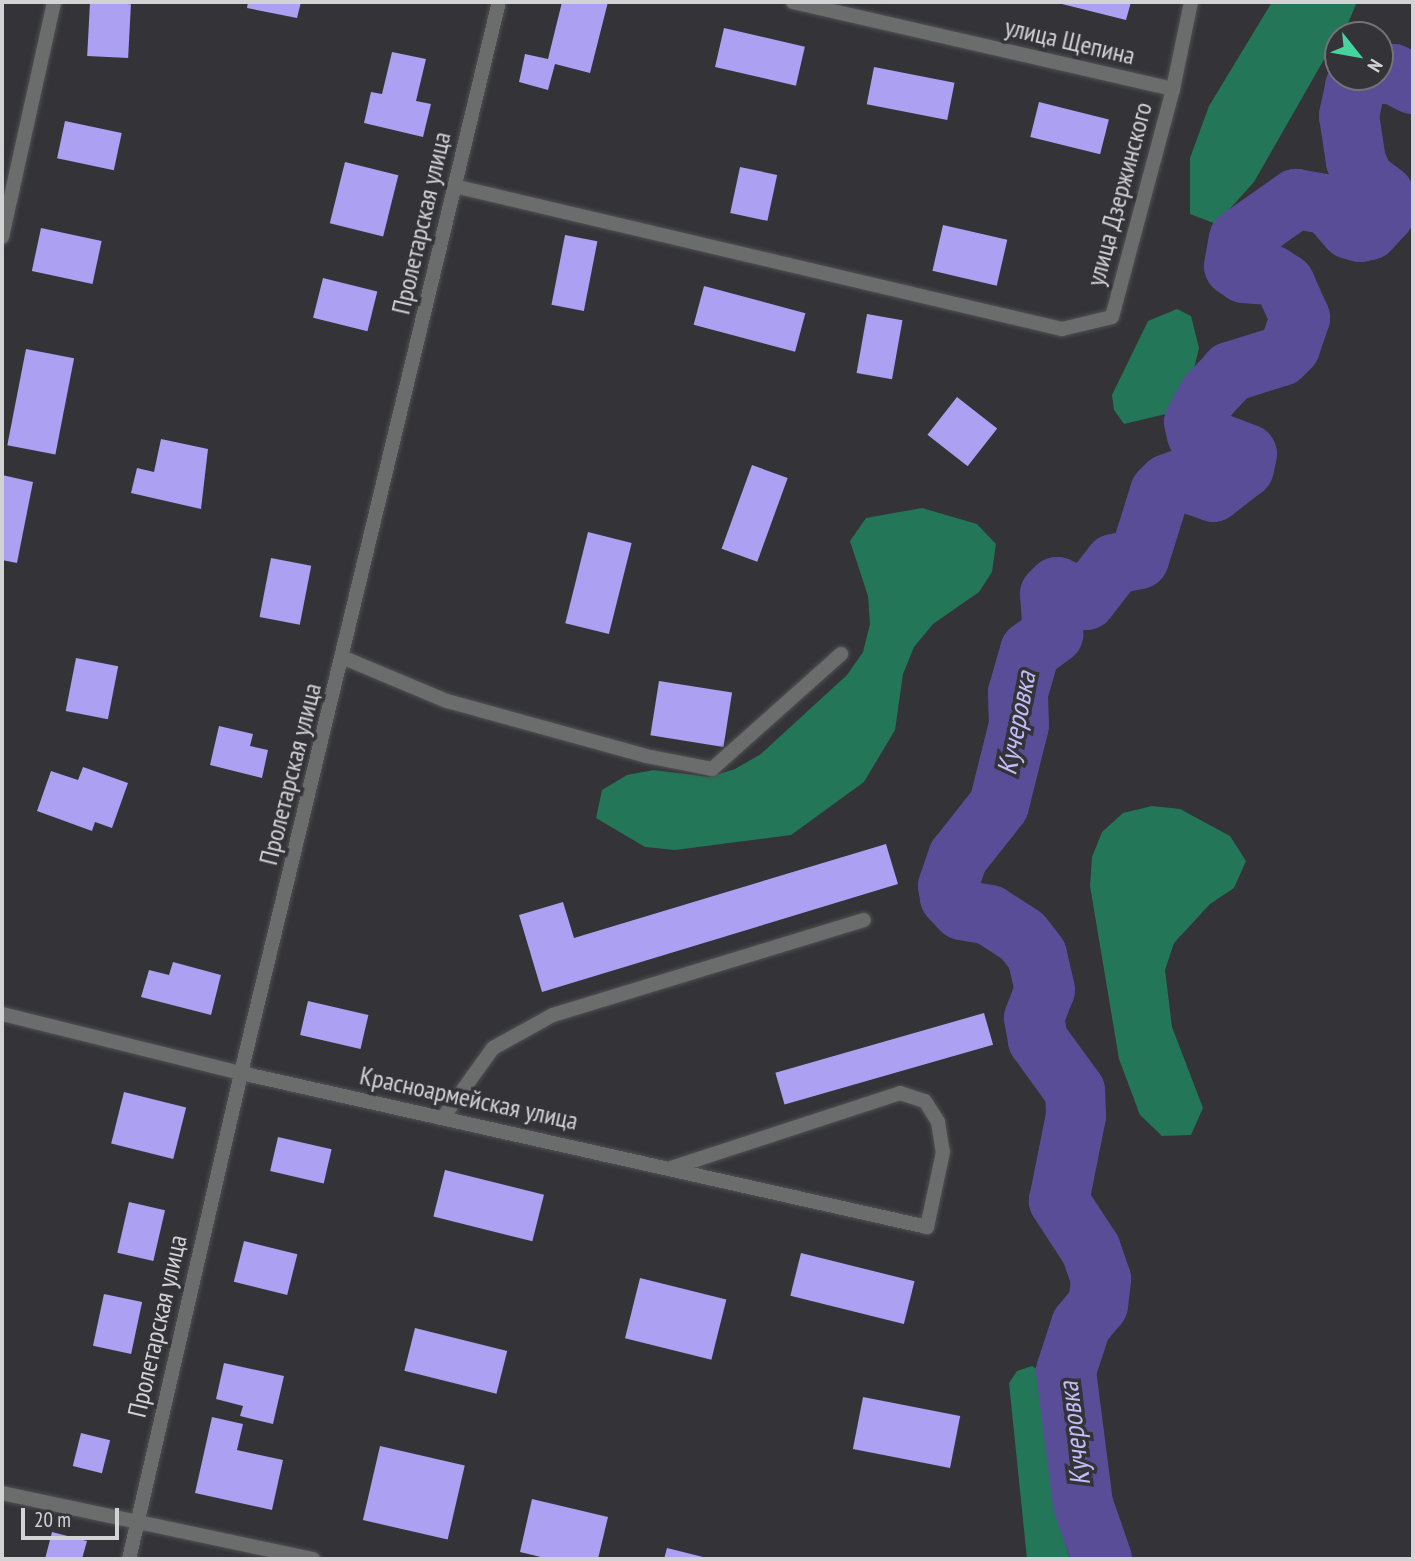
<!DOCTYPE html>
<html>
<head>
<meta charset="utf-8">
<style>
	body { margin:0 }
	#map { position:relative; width:1415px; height:1561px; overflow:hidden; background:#333338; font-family:"PT Sans Narrow",sans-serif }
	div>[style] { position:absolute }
	.forest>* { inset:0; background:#237657 }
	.river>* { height:60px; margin:-30px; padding:0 30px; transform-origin:30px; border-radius:30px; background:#5a4d97 }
	.building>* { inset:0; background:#aba0f2; transform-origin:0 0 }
	.roads { filter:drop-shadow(0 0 2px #505054) drop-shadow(0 0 2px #505054) }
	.lane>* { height:14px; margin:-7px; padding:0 7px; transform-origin:7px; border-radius:7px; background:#6a6d6c }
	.street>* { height:14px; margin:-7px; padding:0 7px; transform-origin:7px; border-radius:7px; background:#6a6d6c }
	span { translate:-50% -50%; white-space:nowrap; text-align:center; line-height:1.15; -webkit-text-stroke:7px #333338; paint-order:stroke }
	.street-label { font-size:26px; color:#d3d3d6 }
	.water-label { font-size:28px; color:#c2bcfb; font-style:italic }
	.frame { position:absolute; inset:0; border:4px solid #d3d3d6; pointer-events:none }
	.north { position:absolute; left:1324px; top:21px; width:70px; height:70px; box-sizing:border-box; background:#333338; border:2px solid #737377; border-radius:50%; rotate:121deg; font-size:19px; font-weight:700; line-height:28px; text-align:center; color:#d3d3d6 }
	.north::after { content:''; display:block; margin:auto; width:24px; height:32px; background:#46d49e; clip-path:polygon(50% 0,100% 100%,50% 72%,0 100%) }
	.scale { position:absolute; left:21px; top:1508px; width:98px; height:32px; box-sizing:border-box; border:4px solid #d3d3d6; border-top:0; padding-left:9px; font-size:21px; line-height:24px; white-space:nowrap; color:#d3d3d6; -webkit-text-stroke:5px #333338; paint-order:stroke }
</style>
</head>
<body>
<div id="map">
	<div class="forest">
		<i style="clip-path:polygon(1272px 2px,1357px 2px,1346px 28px,1338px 35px,1254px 182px,1216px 224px,1190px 214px,1190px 158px,1209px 106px)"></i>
		<i style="clip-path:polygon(1177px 309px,1191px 316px,1199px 348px,1191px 381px,1170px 413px,1124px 424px,1114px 410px,1112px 395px,1148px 321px)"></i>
		<i style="clip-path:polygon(922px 508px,977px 524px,996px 544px,992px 572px,979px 592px,933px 624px,914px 647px,903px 674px,895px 730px,864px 782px,791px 835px,675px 850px,645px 847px,596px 818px,602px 790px,627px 775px,654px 770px,709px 777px,735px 769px,761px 754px,847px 675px,863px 652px,870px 624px,868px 596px,850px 541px,866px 518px)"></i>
		<i style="clip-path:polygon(1152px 806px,1180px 809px,1230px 836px,1246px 861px,1234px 888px,1210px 904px,1174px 943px,1165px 970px,1172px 1027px,1203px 1108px,1191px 1135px,1162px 1136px,1140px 1115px,1119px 1059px,1090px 886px,1092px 857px,1102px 832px,1123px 813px)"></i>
		<i style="clip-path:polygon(1032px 1366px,1045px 1374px,1055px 1406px,1046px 1435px,1059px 1524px,1070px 1559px,1027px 1559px,1009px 1383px,1017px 1371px)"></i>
	</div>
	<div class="river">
		<i style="left:1380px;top:74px;width:13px"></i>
		<i style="left:1393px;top:74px;width:22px;rotate:27deg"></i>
		<i style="left:1102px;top:1559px;width:58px;rotate:-109.1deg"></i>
		<i style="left:1083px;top:1504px;width:134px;rotate:-97.3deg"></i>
		<i style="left:1066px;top:1371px;width:48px;rotate:-71.9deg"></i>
		<i style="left:1081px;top:1325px;width:26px;rotate:-50deg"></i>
		<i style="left:1098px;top:1305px;width:26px;rotate:-83deg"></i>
		<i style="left:1101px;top:1279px;width:31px;rotate:-109deg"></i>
		<i style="left:1091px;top:1250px;width:59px;rotate:-123.1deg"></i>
		<i style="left:1059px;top:1201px;width:87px;rotate:-78.7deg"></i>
		<i style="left:1076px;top:1116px;width:25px;rotate:-92deg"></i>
		<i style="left:1075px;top:1091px;width:63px;rotate:-126deg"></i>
		<i style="left:1038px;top:1040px;width:22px;rotate:-100deg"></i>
		<i style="left:1034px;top:1018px;width:30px;rotate:-69deg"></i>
		<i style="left:1045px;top:990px;width:36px;rotate:-103deg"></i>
		<i style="left:1037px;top:955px;width:24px;rotate:-128deg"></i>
		<i style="left:1022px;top:936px;width:38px;rotate:-147deg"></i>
		<i style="left:990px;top:915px;width:28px;rotate:-170deg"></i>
		<i style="left:962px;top:910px;width:18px;rotate:-133deg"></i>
		<i style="left:950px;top:897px;width:11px;rotate:-100deg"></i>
		<i style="left:948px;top:886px;width:31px;rotate:-71deg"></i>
		<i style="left:958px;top:857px;width:66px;rotate:-51.7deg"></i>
		<i style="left:999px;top:805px;width:82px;rotate:-76deg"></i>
		<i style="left:1019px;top:725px;width:32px;rotate:-92deg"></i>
		<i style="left:1018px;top:693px;width:44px;rotate:-74.1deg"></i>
		<i style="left:1030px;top:651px;width:29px;rotate:-36deg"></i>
		<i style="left:1053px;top:634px;width:40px;rotate:-94.3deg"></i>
		<i style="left:1050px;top:594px;width:10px;rotate:-45deg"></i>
		<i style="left:1057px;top:587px;width:32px;rotate:24deg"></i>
		<i style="left:1086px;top:600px;width:46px;rotate:-52.1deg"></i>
		<i style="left:1114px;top:564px;width:25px;rotate:-11deg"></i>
		<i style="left:1139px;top:559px;width:70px;rotate:-72.6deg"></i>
		<i style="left:1160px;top:492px;width:11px;rotate:-45deg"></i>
		<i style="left:1168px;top:484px;width:12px;rotate:-20deg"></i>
		<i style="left:1179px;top:480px;width:36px;rotate:19deg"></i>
		<i style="left:1213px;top:492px;width:39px;rotate:-38deg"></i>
		<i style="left:1244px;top:468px;width:14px;rotate:-78deg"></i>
		<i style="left:1247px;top:454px;width:53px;rotate:-159.2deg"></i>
		<i style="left:1197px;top:435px;width:13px;rotate:-103deg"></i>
		<i style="left:1194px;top:422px;width:30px;rotate:-62deg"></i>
		<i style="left:1208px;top:396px;width:33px;rotate:-47deg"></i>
		<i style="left:1230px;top:372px;width:53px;rotate:-17.4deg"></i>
		<i style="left:1281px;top:356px;width:13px;rotate:-45deg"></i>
		<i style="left:1290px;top:347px;width:31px;rotate:-71deg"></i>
		<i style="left:1300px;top:318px;width:37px;rotate:-114deg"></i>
		<i style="left:1285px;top:284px;width:17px;rotate:-147deg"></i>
		<i style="left:1271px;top:275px;width:27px;rotate:-176deg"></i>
		<i style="left:1244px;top:273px;width:12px;rotate:-145deg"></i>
		<i style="left:1234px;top:266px;width:27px;rotate:-80deg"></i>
		<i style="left:1239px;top:239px;width:70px;rotate:-35.1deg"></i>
		<i style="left:1296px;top:199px;width:34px;rotate:10deg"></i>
		<i style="left:1329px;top:205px;width:32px;rotate:49deg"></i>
		<i style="left:1350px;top:229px;width:10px;rotate:17deg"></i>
		<i style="left:1360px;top:232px;width:9px;rotate:-13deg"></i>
		<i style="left:1369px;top:230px;width:22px;rotate:-47deg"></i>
		<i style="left:1384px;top:214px;width:19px;rotate:-90deg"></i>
		<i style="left:1384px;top:195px;width:25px;rotate:-143deg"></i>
		<i style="left:1364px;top:180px;width:21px;rotate:-113deg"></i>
		<i style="left:1356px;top:161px;width:46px;rotate:-98.8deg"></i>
		<i style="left:1349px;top:116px;width:30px;rotate:-78deg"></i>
		<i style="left:1355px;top:87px;width:14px;rotate:-45deg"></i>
	</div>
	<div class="building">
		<i style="left:90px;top:2px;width:41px;height:54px;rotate:3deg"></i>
		<i style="clip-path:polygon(248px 2px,301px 2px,297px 18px,247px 8px)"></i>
		<i style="clip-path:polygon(562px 2px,608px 2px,590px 73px,555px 64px,548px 90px,519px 82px,525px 54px,548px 59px)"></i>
		<i style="clip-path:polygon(1054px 2px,1131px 2px,1126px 20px)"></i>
		<i style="left:724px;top:28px;width:83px;height:40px;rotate:13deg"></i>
		<i style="clip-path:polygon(392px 52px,426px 59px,416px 101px,431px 104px,423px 137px,364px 123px,371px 92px,382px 94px)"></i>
		<i style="left:874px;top:67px;width:82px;height:38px;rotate:11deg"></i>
		<i style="left:1039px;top:102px;width:72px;height:36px;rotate:14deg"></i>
		<i style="left:65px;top:121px;width:58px;height:38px;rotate:12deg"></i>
		<i style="left:345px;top:162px;width:55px;height:63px;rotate:14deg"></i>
		<i style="left:740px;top:167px;width:38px;height:47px;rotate:12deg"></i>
		<i style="left:943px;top:225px;width:66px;height:47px;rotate:13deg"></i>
		<i style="left:41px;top:228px;width:62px;height:44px;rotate:12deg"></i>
		<i style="left:565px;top:235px;width:33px;height:71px;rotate:11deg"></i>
		<i style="left:323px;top:278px;width:56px;height:41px;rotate:14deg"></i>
		<i style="left:704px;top:286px;width:105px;height:40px;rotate:15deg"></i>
		<i style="left:867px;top:314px;width:36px;height:60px;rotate:10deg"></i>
		<i style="left:26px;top:349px;width:49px;height:98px;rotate:11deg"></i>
		<i style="left:957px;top:397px;width:51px;height:48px;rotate:38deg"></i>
		<i style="clip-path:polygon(161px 439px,208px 449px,201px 509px,131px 493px,137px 468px,154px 472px)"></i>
		<i style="left:752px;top:465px;width:38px;height:89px;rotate:20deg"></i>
		<i style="clip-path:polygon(2px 475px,33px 482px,17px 563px,2px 560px)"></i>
		<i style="left:588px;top:532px;width:45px;height:94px;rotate:14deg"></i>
		<i style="left:271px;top:558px;width:41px;height:60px;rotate:11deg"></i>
		<i style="left:76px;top:658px;width:43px;height:54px;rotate:11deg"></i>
		<i style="left:659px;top:681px;width:74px;height:55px;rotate:9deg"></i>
		<i style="clip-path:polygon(219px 726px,253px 734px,250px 746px,268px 750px,262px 778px,210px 765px)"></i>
		<i style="clip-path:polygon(83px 767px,128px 783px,112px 828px,95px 822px,92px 831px,37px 811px,51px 771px,78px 780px)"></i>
		<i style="clip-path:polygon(886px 844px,898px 884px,542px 992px,519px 915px,563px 902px,574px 938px)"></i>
		<i style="clip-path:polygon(173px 962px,221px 975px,211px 1015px,141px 997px,149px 970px,169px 975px)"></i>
		<i style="left:308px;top:1001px;width:62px;height:35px;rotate:13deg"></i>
		<i style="left:984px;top:1013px;width:33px;height:217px;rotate:74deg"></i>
		<i style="left:124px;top:1092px;width:64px;height:53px;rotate:14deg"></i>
		<i style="left:278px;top:1137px;width:55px;height:35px;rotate:13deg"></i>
		<i style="left:445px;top:1170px;width:102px;height:48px;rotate:14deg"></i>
		<i style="left:129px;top:1202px;width:37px;height:52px;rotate:13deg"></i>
		<i style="left:244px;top:1241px;width:55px;height:42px;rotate:14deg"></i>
		<i style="left:801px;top:1253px;width:117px;height:44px;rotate:14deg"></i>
		<i style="left:640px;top:1278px;width:89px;height:62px;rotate:14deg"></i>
		<i style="left:104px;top:1294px;width:39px;height:53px;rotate:12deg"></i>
		<i style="left:415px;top:1328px;width:95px;height:44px;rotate:14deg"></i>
		<i style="clip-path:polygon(224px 1363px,284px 1376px,273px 1424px,240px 1416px,243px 1406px,216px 1399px)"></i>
		<i style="left:863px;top:1397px;width:99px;height:53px;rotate:11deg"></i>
		<i style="clip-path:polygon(212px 1417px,243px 1424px,237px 1450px,283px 1460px,272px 1510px,195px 1493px)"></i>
		<i style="left:81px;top:1433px;width:30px;height:34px;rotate:14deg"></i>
		<i style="left:380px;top:1446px;width:87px;height:76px;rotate:13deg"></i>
		<i style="clip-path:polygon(532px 1499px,608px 1517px,598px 1559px,549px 1559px,520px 1552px)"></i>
		<i style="clip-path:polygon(52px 1532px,87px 1541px,82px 1559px,45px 1559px)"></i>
		<i style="clip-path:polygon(667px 1548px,707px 1558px,707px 1559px,664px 1559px)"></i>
	</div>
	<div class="roads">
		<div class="lane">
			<i style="left:344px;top:658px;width:112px;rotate:22.7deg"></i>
			<i style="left:447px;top:701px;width:206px;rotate:15.4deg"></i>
			<i style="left:646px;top:756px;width:67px;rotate:11.1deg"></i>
			<i style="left:712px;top:769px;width:173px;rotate:-41.7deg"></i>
			<i style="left:444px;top:1116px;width:84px;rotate:-54.2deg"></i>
			<i style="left:493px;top:1048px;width:68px;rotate:-28.8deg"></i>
			<i style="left:553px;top:1015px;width:325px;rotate:-17deg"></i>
			<i style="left:671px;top:1168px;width:241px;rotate:-18.1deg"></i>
			<i style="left:900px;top:1093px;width:26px;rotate:18deg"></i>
			<i style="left:925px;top:1101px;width:25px;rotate:58deg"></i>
			<i style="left:938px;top:1122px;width:30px;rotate:81deg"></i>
			<i style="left:943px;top:1152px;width:77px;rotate:102deg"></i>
		</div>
		<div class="street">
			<i style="left:793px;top:2px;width:390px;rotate:12.9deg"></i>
			<i style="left:454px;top:186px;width:625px;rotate:13.24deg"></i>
			<i style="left:1062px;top:329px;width:51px;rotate:-13.5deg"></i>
			<i style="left:1112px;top:317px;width:236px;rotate:-75deg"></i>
			<i style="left:1173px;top:89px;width:89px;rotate:-78.3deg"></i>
			<i style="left:2px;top:237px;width:241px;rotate:-77.5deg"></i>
			<i style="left:2px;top:1014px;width:246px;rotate:13.9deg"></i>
			<i style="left:241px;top:1073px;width:703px;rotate:12.65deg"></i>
			<i style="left:2px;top:1493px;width:318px;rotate:12deg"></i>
			<i style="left:129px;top:1559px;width:499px;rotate:-77deg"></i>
			<i style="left:241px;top:1073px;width:1102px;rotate:-76.46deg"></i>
		</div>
	</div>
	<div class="street-label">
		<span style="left:1070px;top:41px;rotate:13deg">улица Щепина</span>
		<span style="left:1119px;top:194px;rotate:-75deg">улица Дзержинского</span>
		<span style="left:421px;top:223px;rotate:-77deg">Пролетарская улица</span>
		<span style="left:290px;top:774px;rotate:-76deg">Пролетарская улица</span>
		<span style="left:469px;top:1098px;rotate:12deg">Красноармейская улица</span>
		<span style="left:157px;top:1326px;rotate:-77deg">Пролетарская улица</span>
	</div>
	<div class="water-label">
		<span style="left:1016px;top:723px;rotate:-79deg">Кучеровка</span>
		<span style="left:1074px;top:1434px;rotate:-97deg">Кучеровка</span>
	</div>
	<div class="frame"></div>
	<div class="north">N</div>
	<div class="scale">20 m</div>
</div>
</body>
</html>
